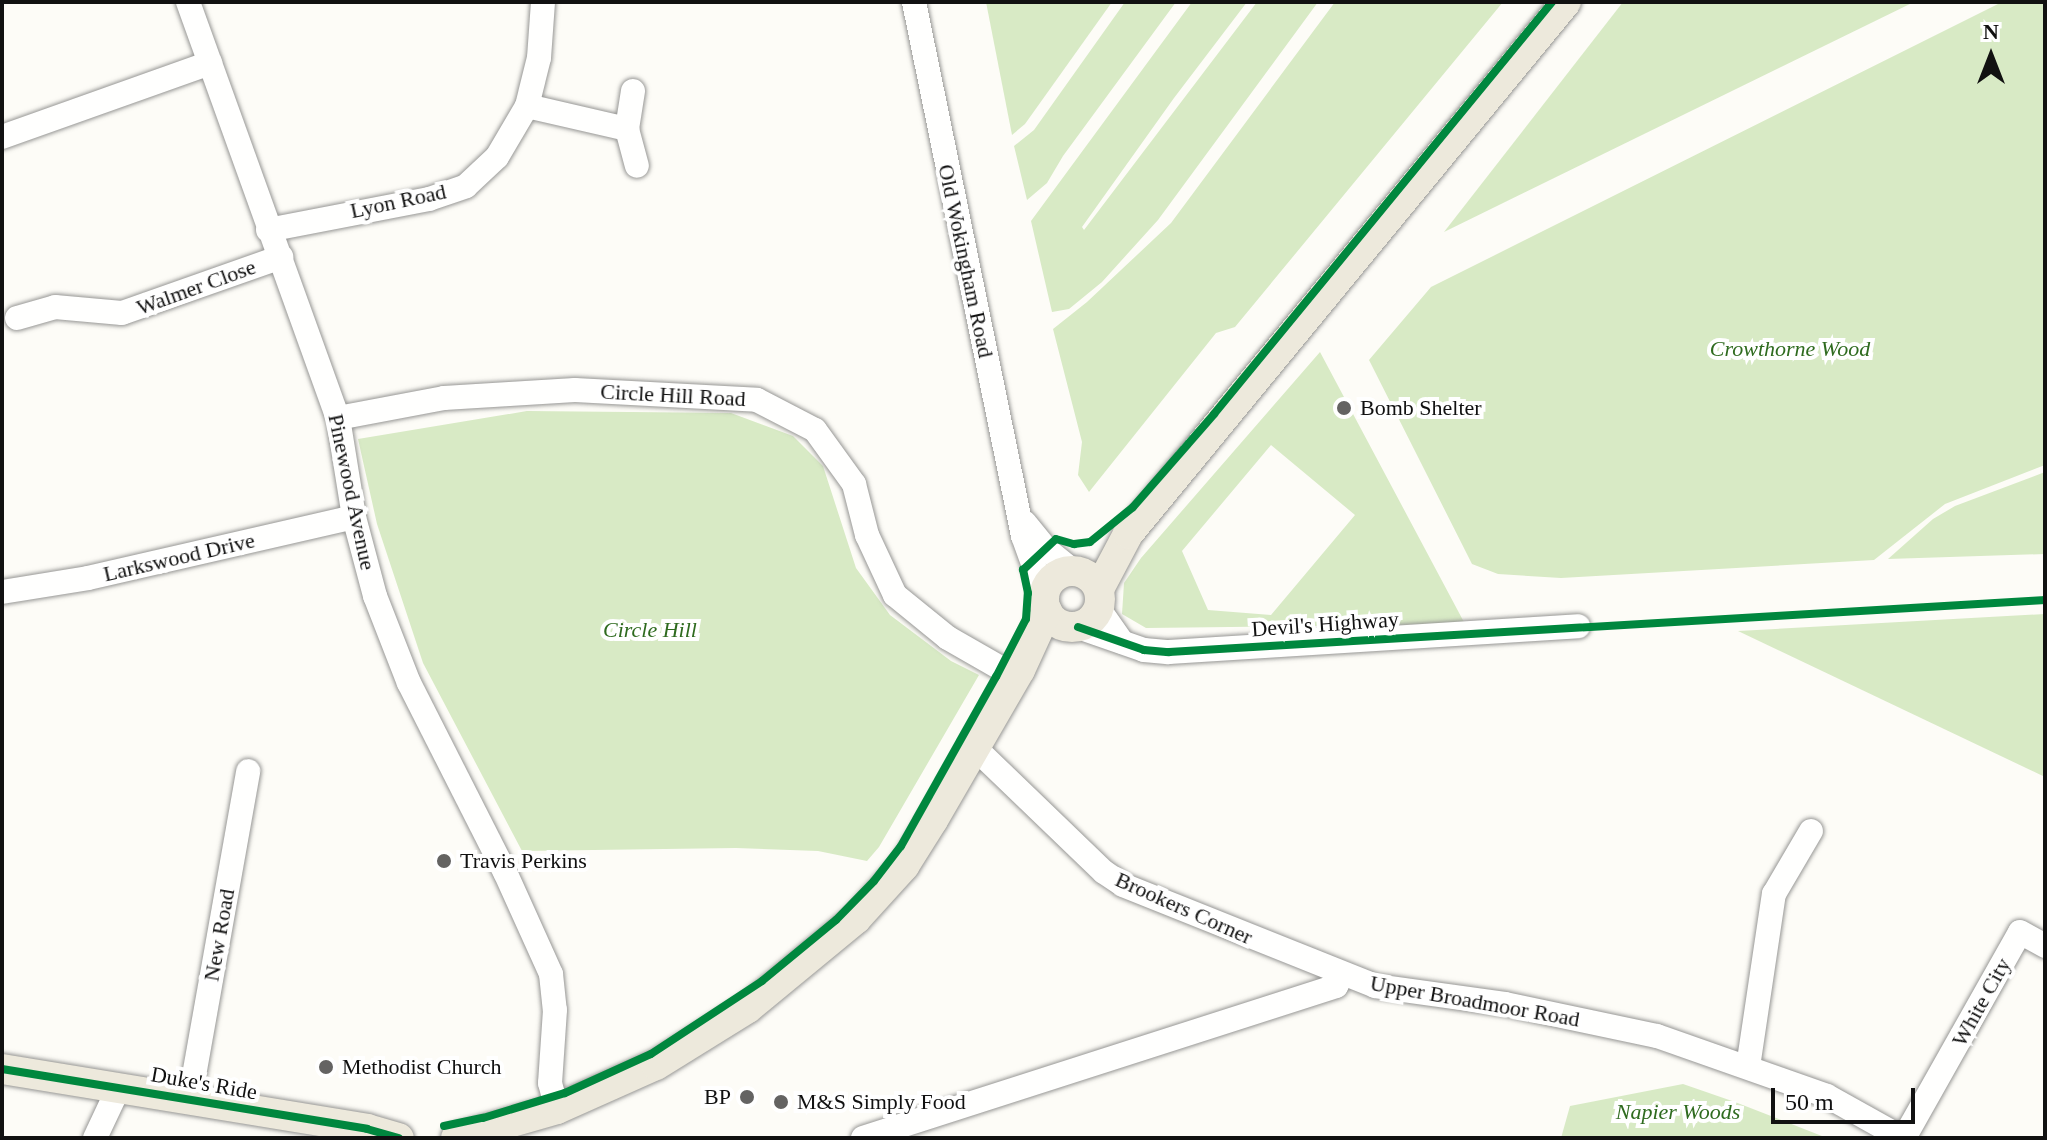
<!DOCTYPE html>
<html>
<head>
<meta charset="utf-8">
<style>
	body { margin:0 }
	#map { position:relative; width:2047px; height:1140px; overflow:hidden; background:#fdfcf7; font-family:"Times New Roman",serif }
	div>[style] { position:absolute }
	.forest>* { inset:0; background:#d8eac5 }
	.roads { filter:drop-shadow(0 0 2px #979795) drop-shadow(0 0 2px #979795) }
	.minor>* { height:24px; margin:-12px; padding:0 12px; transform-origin:12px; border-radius:12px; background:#fffffe }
	.major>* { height:30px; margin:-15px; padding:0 15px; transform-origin:15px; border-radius:15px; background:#ede9dc }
	.major>.ring { margin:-15px; padding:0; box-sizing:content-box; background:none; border:30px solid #ede9dc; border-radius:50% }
	.cycleway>* { height:8px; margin:-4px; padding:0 4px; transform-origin:4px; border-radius:4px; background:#00873e }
	.dots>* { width:22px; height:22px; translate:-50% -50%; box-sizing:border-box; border:4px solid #fff; border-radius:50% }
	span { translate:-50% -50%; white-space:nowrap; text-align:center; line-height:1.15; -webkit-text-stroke:8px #fff; paint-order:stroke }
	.street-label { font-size:22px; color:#111 }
	.park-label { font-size:22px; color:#2f6b1f; font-style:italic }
	.poi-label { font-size:22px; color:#111 }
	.left { translate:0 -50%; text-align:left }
	.right { translate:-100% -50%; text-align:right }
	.frame { position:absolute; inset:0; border:4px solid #111; pointer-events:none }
	.north { position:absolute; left:1951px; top:16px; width:80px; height:80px; -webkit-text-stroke:6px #fff; paint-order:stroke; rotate:0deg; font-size:22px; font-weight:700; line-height:32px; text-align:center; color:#111 }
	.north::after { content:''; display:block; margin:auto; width:28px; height:36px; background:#111; clip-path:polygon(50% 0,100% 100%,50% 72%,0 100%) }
	.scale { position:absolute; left:1771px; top:1088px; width:144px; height:36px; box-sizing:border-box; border:4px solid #111; border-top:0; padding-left:10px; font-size:24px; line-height:28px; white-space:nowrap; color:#111; -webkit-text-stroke:6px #fff; paint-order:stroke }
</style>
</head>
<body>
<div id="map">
	<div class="forest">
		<i style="clip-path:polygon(986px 2px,1112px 2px,1025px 124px,1012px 135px)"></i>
		<i style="clip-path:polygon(1125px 2px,1176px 2px,1063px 156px,1047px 183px,1027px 200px,1014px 146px,1034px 130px)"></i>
		<i style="clip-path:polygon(1192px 2px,1247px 2px,1174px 98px,1082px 227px,1084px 230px,1257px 2px,1318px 2px,1158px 220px,1102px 282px,1069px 309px,1052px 312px,1031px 221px)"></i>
		<i style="clip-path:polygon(1335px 2px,1503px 2px,1235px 327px,1216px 333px,1089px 492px,1078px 475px,1082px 442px,1053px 329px,1087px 302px,1171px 223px)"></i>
		<i style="clip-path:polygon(1623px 2px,1914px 2px,1444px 232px)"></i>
		<i style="clip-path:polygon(2002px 2px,2045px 2px,2045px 465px,1945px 504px,1874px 560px,1561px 578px,1498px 574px,1472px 564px,1369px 360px,1431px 287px)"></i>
		<i style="clip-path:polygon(evenodd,1320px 352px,1465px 624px,1146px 628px,1122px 614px,1124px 583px,1141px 558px,1320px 352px,1271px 445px,1355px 515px,1271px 615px,1208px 610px,1182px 551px,1271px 445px)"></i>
		<i style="clip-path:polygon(527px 411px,731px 413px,793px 436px,823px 466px,856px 568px,890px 615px,951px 661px,979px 675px,879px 847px,867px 861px,818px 851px,736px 848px,522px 851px,423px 663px,377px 524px,358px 439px)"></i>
		<i style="clip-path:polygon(2045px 472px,2045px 554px,1888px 559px,1933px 519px,1955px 506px)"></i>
		<i style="clip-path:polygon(2045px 614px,2045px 777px,1738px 631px)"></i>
		<i style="clip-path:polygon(1683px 1084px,1735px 1102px,1827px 1138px,1561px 1138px,1570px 1106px)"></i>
	</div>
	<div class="roads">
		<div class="minor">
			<i style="left:188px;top:2px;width:442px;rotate:70.2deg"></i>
			<i style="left:338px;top:418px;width:100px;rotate:80.8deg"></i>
			<i style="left:354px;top:517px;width:82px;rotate:75.1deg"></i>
			<i style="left:375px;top:596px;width:93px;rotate:68.7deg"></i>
			<i style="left:409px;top:683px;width:212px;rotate:63.1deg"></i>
			<i style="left:505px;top:872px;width:112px;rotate:65.7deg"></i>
			<i style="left:551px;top:974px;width:36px;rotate:84deg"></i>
			<i style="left:555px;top:1010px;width:73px;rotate:93.9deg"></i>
			<i style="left:550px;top:1083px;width:27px;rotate:75deg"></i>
			<i style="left:914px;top:2px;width:545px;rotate:78.46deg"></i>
			<i style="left:1023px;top:536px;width:62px;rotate:70.1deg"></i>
			<i style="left:633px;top:91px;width:38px;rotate:99deg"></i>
			<i style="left:627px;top:129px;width:38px;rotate:75deg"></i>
			<i style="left:527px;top:106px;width:103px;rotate:13deg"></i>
			<i style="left:2px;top:137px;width:221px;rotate:-19.6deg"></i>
			<i style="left:268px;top:230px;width:164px;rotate:-10.9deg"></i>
			<i style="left:429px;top:199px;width:39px;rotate:-19deg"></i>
			<i style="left:466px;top:186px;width:42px;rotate:-43.1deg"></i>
			<i style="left:497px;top:157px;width:59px;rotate:-59.5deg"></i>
			<i style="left:527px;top:106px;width:49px;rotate:-76deg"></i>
			<i style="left:539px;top:58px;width:56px;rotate:-85.9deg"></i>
			<i style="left:17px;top:318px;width:40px;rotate:-16deg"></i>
			<i style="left:55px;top:307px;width:67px;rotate:5.1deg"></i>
			<i style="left:122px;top:313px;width:169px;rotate:-19.4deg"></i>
			<i style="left:338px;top:418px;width:108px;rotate:-10.7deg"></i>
			<i style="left:444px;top:398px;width:131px;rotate:-3.5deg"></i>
			<i style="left:575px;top:390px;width:182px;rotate:3.1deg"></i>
			<i style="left:757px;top:400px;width:65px;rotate:27.3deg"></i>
			<i style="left:815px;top:430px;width:67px;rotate:54.2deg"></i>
			<i style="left:854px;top:484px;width:53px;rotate:75.7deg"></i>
			<i style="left:867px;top:535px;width:66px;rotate:65deg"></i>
			<i style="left:895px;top:595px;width:68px;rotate:39.1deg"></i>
			<i style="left:948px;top:638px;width:78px;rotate:29.8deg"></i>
			<i style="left:1025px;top:523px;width:33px;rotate:51deg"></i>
			<i style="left:1046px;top:549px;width:33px;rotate:39deg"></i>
			<i style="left:2px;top:592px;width:87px;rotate:-9.2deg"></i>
			<i style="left:88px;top:578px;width:273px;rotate:-12.9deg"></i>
			<i style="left:1099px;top:609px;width:40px;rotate:55.1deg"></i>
			<i style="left:1078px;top:627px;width:70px;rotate:19.2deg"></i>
			<i style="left:1144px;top:650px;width:25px;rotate:5deg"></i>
			<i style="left:1169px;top:652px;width:410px;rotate:-3.6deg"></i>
			<i style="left:974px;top:747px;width:180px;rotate:43.9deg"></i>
			<i style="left:1104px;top:872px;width:23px;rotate:34deg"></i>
			<i style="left:1123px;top:885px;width:271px;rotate:21.8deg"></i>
			<i style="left:1375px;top:986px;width:131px;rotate:7.9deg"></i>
			<i style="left:1505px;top:1004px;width:155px;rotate:11.9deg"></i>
			<i style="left:1657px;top:1036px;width:180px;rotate:19.4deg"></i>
			<i style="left:1827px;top:1096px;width:86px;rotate:29.2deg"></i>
			<i style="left:1748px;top:1067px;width:175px;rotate:-81.5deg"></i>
			<i style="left:1774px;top:894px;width:73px;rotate:-59.6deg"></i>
			<i style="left:190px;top:1098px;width:332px;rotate:-79.9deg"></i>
			<i style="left:95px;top:1138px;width:56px;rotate:-64.8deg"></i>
			<i style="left:863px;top:1138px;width:497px;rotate:-17.8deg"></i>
			<i style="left:1336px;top:986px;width:13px;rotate:-61deg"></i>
			<i style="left:1904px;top:1138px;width:236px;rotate:-60.6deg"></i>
			<i style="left:2020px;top:932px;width:29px;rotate:29deg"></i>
		</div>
		<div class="major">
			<i class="ring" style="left:1044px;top:571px;width:26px;height:26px"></i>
			<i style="left:1099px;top:589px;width:62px;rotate:-62.2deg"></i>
			<i style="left:1128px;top:534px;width:689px;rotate:-50.54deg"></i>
			<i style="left:2px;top:1069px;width:370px;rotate:9.3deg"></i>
			<i style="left:367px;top:1129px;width:33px;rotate:16deg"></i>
			<i style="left:456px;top:1138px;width:105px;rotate:-16deg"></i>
			<i style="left:557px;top:1109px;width:108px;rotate:-24deg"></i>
			<i style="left:656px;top:1065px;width:108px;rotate:-31.8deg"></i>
			<i style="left:748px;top:1008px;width:140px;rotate:-39.5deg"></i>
			<i style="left:856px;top:919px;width:72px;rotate:-47.8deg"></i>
			<i style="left:904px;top:866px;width:54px;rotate:-57.8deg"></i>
			<i style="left:933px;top:820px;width:173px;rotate:-59.9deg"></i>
			<i style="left:1020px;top:670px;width:65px;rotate:-65.4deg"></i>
		</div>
	</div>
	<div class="cycleway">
		<i style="left:1078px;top:627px;width:70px;rotate:19.2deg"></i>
		<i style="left:1144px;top:650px;width:25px;rotate:5deg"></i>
		<i style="left:1169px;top:652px;width:878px;rotate:-3.4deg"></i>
		<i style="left:2px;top:1069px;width:370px;rotate:9.3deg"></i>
		<i style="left:367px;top:1129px;width:33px;rotate:16deg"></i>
		<i style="left:444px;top:1126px;width:40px;rotate:-12deg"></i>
		<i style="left:483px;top:1118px;width:86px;rotate:-17deg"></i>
		<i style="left:565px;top:1093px;width:94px;rotate:-24.4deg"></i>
		<i style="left:651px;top:1054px;width:133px;rotate:-33.3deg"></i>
		<i style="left:762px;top:981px;width:96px;rotate:-39.5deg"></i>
		<i style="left:836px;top:920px;width:54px;rotate:-45.7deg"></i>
		<i style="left:874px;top:881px;width:44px;rotate:-52.4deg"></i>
		<i style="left:901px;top:846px;width:194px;rotate:-60.7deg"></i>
		<i style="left:996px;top:677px;width:65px;rotate:-62.7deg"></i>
		<i style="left:1026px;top:619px;width:26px;rotate:-86deg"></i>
		<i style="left:1028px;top:593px;width:24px;rotate:-102deg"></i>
		<i style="left:1023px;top:570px;width:45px;rotate:-43.2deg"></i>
		<i style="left:1056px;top:539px;width:19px;rotate:16deg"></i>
		<i style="left:1074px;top:544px;width:16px;rotate:-7deg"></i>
		<i style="left:1090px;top:542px;width:55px;rotate:-39.1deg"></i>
		<i style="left:1133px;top:507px;width:123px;rotate:-48.9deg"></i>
		<i style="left:1214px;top:414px;width:533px;rotate:-50.63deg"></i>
	</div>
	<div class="dots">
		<i style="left:1344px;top:408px;background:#646362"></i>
		<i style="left:444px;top:861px;background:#646362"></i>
		<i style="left:326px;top:1067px;background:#646362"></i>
		<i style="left:747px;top:1097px;background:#646362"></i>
		<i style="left:781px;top:1102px;background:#646362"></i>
	</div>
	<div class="street-label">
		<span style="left:398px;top:201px;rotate:-12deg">Lyon Road</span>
		<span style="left:966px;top:261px;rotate:78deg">Old Wokingham Road</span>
		<span style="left:196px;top:287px;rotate:-20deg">Walmer Close</span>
		<span style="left:673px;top:395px;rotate:3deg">Circle Hill Road</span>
		<span style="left:352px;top:492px;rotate:78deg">Pinewood Avenue</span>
		<span style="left:179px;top:557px;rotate:-13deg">Larkswood Drive</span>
		<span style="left:1325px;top:624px;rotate:-4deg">Devil's Highway</span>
		<span style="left:1184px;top:908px;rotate:24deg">Brookers Corner</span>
		<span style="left:219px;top:935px;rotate:-80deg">New Road</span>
		<span style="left:1475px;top:1001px;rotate:10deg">Upper Broadmoor Road</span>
		<span style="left:1981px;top:1002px;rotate:-61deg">White City</span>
		<span style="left:204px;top:1083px;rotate:10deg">Duke's Ride</span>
	</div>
	<div class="park-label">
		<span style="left:1790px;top:349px">Crowthorne Wood</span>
		<span style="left:650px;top:630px">Circle Hill</span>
		<span style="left:1678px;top:1112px">Napier Woods</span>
	</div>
	<div class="poi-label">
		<span class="left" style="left:1360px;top:408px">Bomb Shelter</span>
		<span class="left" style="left:460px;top:861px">Travis Perkins</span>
		<span class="left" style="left:342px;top:1067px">Methodist Church</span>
		<span class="right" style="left:731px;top:1097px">BP</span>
		<span class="left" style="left:797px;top:1102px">M&amp;S Simply Food</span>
	</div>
	<div class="frame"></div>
	<div class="north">N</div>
	<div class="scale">50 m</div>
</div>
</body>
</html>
